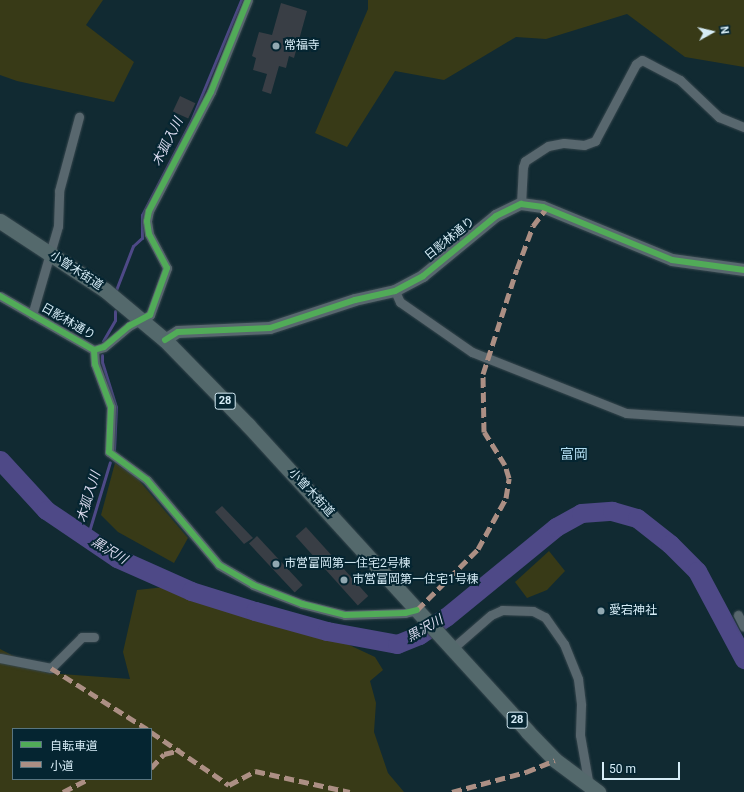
<!DOCTYPE html>
<html>
<head>
<meta charset="utf-8">
<style>
	body { margin:0 }
	#map { position:relative; width:744px; height:792px; overflow:hidden; background:#112a32; font-family:Roboto,"Noto Sans JP",sans-serif }
	div>[style] { position:absolute }
	.green>* { inset:0; background:#383a17 }
	.stream>* { height:3px; margin:-1.5px; padding:0 1.5px; transform-origin:1.5px; border-radius:1.5px; background:#4e4987 }
	.river>* { height:19px; margin:-9.5px; padding:0 9.5px; transform-origin:9.5px; border-radius:9.5px; background:#4e4987 }
	.building>* { inset:0; background:#393e45; transform-origin:0 0 }
	.roads { filter:drop-shadow(0 0 1px #36464d) drop-shadow(0 0 1px #36464d) }
	.minor>* { height:9px; margin:-4.5px; padding:0 4.5px; transform-origin:4.5px; border-radius:4.5px; background:#58676e }
	.tertiary>* { height:12px; margin:-6px; padding:0 6px; transform-origin:6px; border-radius:6px; background:#58676e }
	.primary>* { height:15px; margin:-7.5px; padding:0 7.5px; transform-origin:7.5px; border-radius:7.5px; background:#54696c }
	.quiet>* { height:5px; margin-top:-2.5px; transform-origin:0; background:repeating-linear-gradient(90deg,#ac8f84 0 10px,transparent 0 15px) }
	.cycleway>* { height:6px; margin:-3px; padding:0 3px; transform-origin:3px; border-radius:3px; background:#51ab58 }
	.dots>* { width:11px; height:11px; translate:-50% -50%; box-sizing:border-box; border:2px solid #052531; border-radius:50% }
	span { translate:-50% -50%; white-space:nowrap; text-align:center; line-height:1.15; -webkit-text-stroke:4px #052531; paint-order:stroke }
	.shield-label span { padding:1px 3px; background:#052531; border:1px solid; border-radius:3px; -webkit-text-stroke-width:0 }
	.shield-label { font-size:11px; color:#d6ecf6; font-weight:700 }
	.poi-label { font-size:12px; color:#d6ecf6 }
	.left { translate:0 -50%; text-align:left }
	.street-label { font-size:12px; color:#d6ecf6 }
	.water-label { font-size:13px; color:#dcdcf0; font-style:italic }
	.quarter-label { font-size:14px; color:#b0dbef }
	.legend { position:absolute; left:12px; top:728px; width:140px; height:52px; box-sizing:border-box; background:#052531; border:1px solid #597580; margin:0; padding:5px 7px; list-style:none; font-size:12px; color:#d6ecf6 }
	.legend li { display:flex; align-items:center; gap:8px; height:20px }
	.legend b { width:20px; border:1px solid #597580 }
	.north { position:absolute; left:692px; top:12px; width:40px; height:40px; -webkit-text-stroke:3px #052531; paint-order:stroke; rotate:82deg; font-size:11px; font-weight:700; line-height:16px; text-align:center; color:#d6ecf6 }
	.north::after { content:''; display:block; margin:auto; width:14px; height:18px; background:#d6ecf6; clip-path:polygon(50% 0,100% 100%,50% 72%,0 100%) }
	.scale { position:absolute; left:602px; top:762px; width:78px; height:18px; box-sizing:border-box; border:2px solid #d6ecf6; border-top:0; padding-left:5px; font-size:12px; line-height:14px; white-space:nowrap; color:#d6ecf6; -webkit-text-stroke:3px #052531; paint-order:stroke }
</style>
</head>
<body>
<div id="map">
	<div class="green">
		<i style="clip-path:polygon(0 0,103px 0,86px 25px,134px 62px,114px 102px,17px 81px,0 75px)"></i>
		<i style="clip-path:polygon(368px 0,744px 0,744px 67px,685px 57px,627px 14px,546px 39px,516px 37px,444px 80px,395px 71px,347px 147px,315px 133px,368px 9px)"></i>
		<i style="clip-path:polygon(115px 463px,137px 478px,188px 538px,174px 563px,118px 532px,101px 515px)"></i>
		<i style="clip-path:polygon(549px 551px,565px 571px,547px 590px,527px 598px,515px 582px)"></i>
		<i style="clip-path:polygon(evenodd,174px 586px,330px 636px,375px 657px,383px 670px,370px 681px,376px 703px,374px 732px,388px 773px,404px 792px,0 792px,0 649px,47px 673px,130px 679px,123px 652px,137px 590px,174px 586px,13px 729px,151px 729px,151px 779px,13px 779px,13px 729px)"></i>
	</div>
	<div class="stream">
		<i style="left:116px;top:290px;width:47px;rotate:-68.9deg"></i>
		<i style="left:133px;top:246px;width:12px;rotate:-42deg"></i>
		<i style="left:142px;top:238px;width:23px;rotate:-90deg"></i>
		<i style="left:142px;top:215px;width:106px;rotate:-62.5deg"></i>
		<i style="left:191px;top:121px;width:131px;rotate:-67.5deg"></i>
		<i style="left:103px;top:341px;width:24px;rotate:-60deg"></i>
		<i style="left:115px;top:320px;width:9px;rotate:-90deg"></i>
		<i style="left:102px;top:355px;width:7px;rotate:90deg"></i>
		<i style="left:102px;top:362px;width:47px;rotate:72.7deg"></i>
		<i style="left:116px;top:407px;width:43px;rotate:92.7deg"></i>
		<i style="left:87px;top:538px;width:79px;rotate:-73.2deg"></i>
	</div>
	<div class="river">
		<i style="left:0;top:460px;width:68px;rotate:47.4deg"></i>
		<i style="left:46px;top:510px;width:86px;rotate:34.1deg"></i>
		<i style="left:117px;top:558px;width:81px;rotate:24deg"></i>
		<i style="left:191px;top:591px;width:67px;rotate:17.4deg"></i>
		<i style="left:255px;top:611px;width:75px;rotate:15.5deg"></i>
		<i style="left:327px;top:631px;width:71px;rotate:10.5deg"></i>
		<i style="left:397px;top:644px;width:24px;rotate:-22deg"></i>
		<i style="left:419px;top:635px;width:32px;rotate:-34deg"></i>
		<i style="left:446px;top:617px;width:142px;rotate:-39.3deg"></i>
		<i style="left:556px;top:527px;width:29px;rotate:-29deg"></i>
		<i style="left:581px;top:513px;width:31px;rotate:-4deg"></i>
		<i style="left:612px;top:511px;width:26px;rotate:16deg"></i>
		<i style="left:637px;top:518px;width:42px;rotate:38.2deg"></i>
		<i style="left:670px;top:544px;width:38px;rotate:45deg"></i>
		<i style="left:697px;top:571px;width:100px;rotate:61.9deg"></i>
	</div>
	<div class="building">
		<i style="clip-path:polygon(281px 3px,307px 11px,294px 58px,289px 56px,286px 68px,279px 66px,271px 94px,262px 91px,267px 74px,253px 70px,256px 58px,252px 56px,259px 32px,272px 35px)"></i>
		<i style="left:180px;top:96px;width:17px;height:17px;rotate:25deg"></i>
		<i style="clip-path:polygon(222px 506px,253px 538px,244px 544px,215px 512px)"></i>
		<i style="left:306px;top:527px;width:93px;height:14px;rotate:48deg"></i>
		<i style="left:257px;top:536px;width:67px;height:11px;rotate:47deg"></i>
	</div>
	<div class="roads">
		<div class="minor">
			<i style="left:521px;top:204px;width:37px;rotate:-87deg"></i>
			<i style="left:523px;top:167px;width:6px;rotate:-72deg"></i>
			<i style="left:525px;top:161px;width:27px;rotate:-33deg"></i>
			<i style="left:548px;top:146px;width:16px;rotate:-11deg"></i>
			<i style="left:564px;top:143px;width:20px;rotate:6deg"></i>
			<i style="left:584px;top:145px;width:12px;rotate:-20deg"></i>
			<i style="left:595px;top:141px;width:87px;rotate:-62deg"></i>
			<i style="left:636px;top:64px;width:7px;rotate:-34deg"></i>
			<i style="left:642px;top:60px;width:43px;rotate:27.8deg"></i>
			<i style="left:680px;top:80px;width:54px;rotate:43.5deg"></i>
			<i style="left:719px;top:117px;width:27px;rotate:22deg"></i>
			<i style="left:395px;top:291px;width:12px;rotate:66deg"></i>
			<i style="left:400px;top:302px;width:88px;rotate:34.8deg"></i>
			<i style="left:472px;top:352px;width:166px;rotate:21.6deg"></i>
			<i style="left:626px;top:413px;width:118px;rotate:3.9deg"></i>
			<i style="left:0;top:296px;width:108px;rotate:29.9deg"></i>
			<i style="left:94px;top:350px;width:10px;rotate:-17deg"></i>
			<i style="left:104px;top:347px;width:33px;rotate:-40deg"></i>
			<i style="left:129px;top:326px;width:24px;rotate:-28deg"></i>
			<i style="left:150px;top:315px;width:50px;rotate:-70.1deg"></i>
			<i style="left:167px;top:268px;width:38px;rotate:-118deg"></i>
			<i style="left:149px;top:234px;width:13px;rotate:-99deg"></i>
			<i style="left:147px;top:221px;width:10px;rotate:-79deg"></i>
			<i style="left:149px;top:211px;width:134px;rotate:-62.5deg"></i>
			<i style="left:211px;top:92px;width:99px;rotate:-68.1deg"></i>
			<i style="left:32px;top:315px;width:93px;rotate:-73.7deg"></i>
			<i style="left:58px;top:226px;width:35px;rotate:-88deg"></i>
			<i style="left:59px;top:191px;width:77px;rotate:-74.9deg"></i>
			<i style="left:94px;top:350px;width:14px;rotate:86deg"></i>
			<i style="left:95px;top:364px;width:46px;rotate:69.6deg"></i>
			<i style="left:111px;top:407px;width:45px;rotate:92.5deg"></i>
			<i style="left:109px;top:452px;width:47px;rotate:36.4deg"></i>
			<i style="left:147px;top:480px;width:111px;rotate:49.7deg"></i>
			<i style="left:219px;top:565px;width:39px;rotate:30deg"></i>
			<i style="left:253px;top:585px;width:53px;rotate:21.2deg"></i>
			<i style="left:302px;top:604px;width:44px;rotate:14.3deg"></i>
			<i style="left:345px;top:615px;width:60px;rotate:-1.9deg"></i>
			<i style="left:405px;top:613px;width:12px;rotate:-14deg"></i>
			<i style="left:738px;top:615px;width:13px;rotate:63deg"></i>
			<i style="left:453px;top:648px;width:50px;rotate:-41deg"></i>
			<i style="left:491px;top:615px;width:12px;rotate:-24deg"></i>
			<i style="left:502px;top:610px;width:31px;rotate:2deg"></i>
			<i style="left:533px;top:611px;width:13px;rotate:27deg"></i>
			<i style="left:545px;top:617px;width:33px;rotate:55deg"></i>
			<i style="left:564px;top:644px;width:38px;rotate:68deg"></i>
			<i style="left:578px;top:679px;width:26px;rotate:83deg"></i>
			<i style="left:581px;top:705px;width:30px;rotate:92deg"></i>
			<i style="left:580px;top:735px;width:52px;rotate:80deg"></i>
			<i style="left:0;top:658px;width:52px;rotate:11.1deg"></i>
			<i style="left:51px;top:668px;width:44px;rotate:-45deg"></i>
			<i style="left:82px;top:637px;width:12px"></i>
		</div>
		<div class="tertiary">
			<i style="left:165px;top:340px;width:15px;rotate:-32deg"></i>
			<i style="left:178px;top:332px;width:92px;rotate:-2.5deg"></i>
			<i style="left:270px;top:328px;width:89px;rotate:-18.2deg"></i>
			<i style="left:355px;top:300px;width:41px;rotate:-12.7deg"></i>
			<i style="left:395px;top:291px;width:32px;rotate:-28deg"></i>
			<i style="left:423px;top:276px;width:94px;rotate:-39.4deg"></i>
			<i style="left:496px;top:216px;width:28px;rotate:-26deg"></i>
			<i style="left:521px;top:204px;width:22px;rotate:8deg"></i>
			<i style="left:543px;top:207px;width:139px;rotate:22.3deg"></i>
			<i style="left:672px;top:260px;width:73px;rotate:7.9deg"></i>
		</div>
		<div class="primary">
			<i style="left:0;top:221px;width:126px;rotate:33.3deg"></i>
			<i style="left:105px;top:290px;width:78px;rotate:39.8deg"></i>
			<i style="left:165px;top:340px;width:119px;rotate:45.7deg"></i>
			<i style="left:248px;top:425px;width:414px;rotate:47.6deg"></i>
			<i style="left:527px;top:731px;width:40px;rotate:46deg"></i>
			<i style="left:555px;top:760px;width:54px;rotate:36.7deg"></i>
		</div>
	</div>
	<div class="quiet">
		<i style="left:417px;top:610px;width:86px;rotate:-45deg"></i>
		<i style="left:478px;top:549px;width:58px;rotate:-61.2deg"></i>
		<i style="left:506px;top:498px;width:20px;rotate:-81deg"></i>
		<i style="left:509px;top:478px;width:14px;rotate:-107deg"></i>
		<i style="left:505px;top:465px;width:39px;rotate:-122deg"></i>
		<i style="left:484px;top:432px;width:58px;rotate:-91deg"></i>
		<i style="left:483px;top:374px;width:110px;rotate:-72.1deg"></i>
		<i style="left:517px;top:269px;width:46px;rotate:-69.6deg"></i>
		<i style="left:533px;top:226px;width:21px;rotate:-53deg"></i>
		<i style="left:51px;top:668px;width:114px;rotate:32.4deg"></i>
		<i style="left:151px;top:732px;width:94px;rotate:34.2deg"></i>
		<i style="left:229px;top:785px;width:30px;rotate:-28deg"></i>
		<i style="left:255px;top:771px;width:97px;rotate:12.5deg"></i>
		<i style="left:151px;top:768px;width:19px;rotate:-47deg"></i>
		<i style="left:164px;top:754px;width:17px;rotate:-13deg"></i>
		<i style="left:63px;top:792px;width:29px;rotate:-27deg"></i>
		<i style="left:452px;top:792px;width:77px;rotate:-15.1deg"></i>
		<i style="left:526px;top:772px;width:31px;rotate:-22deg"></i>
	</div>
	<div class="cycleway">
		<i style="left:0;top:296px;width:108px;rotate:29.9deg"></i>
		<i style="left:94px;top:350px;width:10px;rotate:-17deg"></i>
		<i style="left:104px;top:347px;width:33px;rotate:-40deg"></i>
		<i style="left:129px;top:326px;width:24px;rotate:-28deg"></i>
		<i style="left:150px;top:315px;width:50px;rotate:-70.1deg"></i>
		<i style="left:167px;top:268px;width:38px;rotate:-118deg"></i>
		<i style="left:149px;top:234px;width:13px;rotate:-99deg"></i>
		<i style="left:147px;top:221px;width:10px;rotate:-79deg"></i>
		<i style="left:149px;top:211px;width:134px;rotate:-62.5deg"></i>
		<i style="left:211px;top:92px;width:99px;rotate:-68.1deg"></i>
		<i style="left:165px;top:340px;width:15px;rotate:-32deg"></i>
		<i style="left:178px;top:332px;width:92px;rotate:-2.5deg"></i>
		<i style="left:270px;top:328px;width:89px;rotate:-18.2deg"></i>
		<i style="left:355px;top:300px;width:41px;rotate:-12.7deg"></i>
		<i style="left:395px;top:291px;width:32px;rotate:-28deg"></i>
		<i style="left:423px;top:276px;width:94px;rotate:-39.4deg"></i>
		<i style="left:496px;top:216px;width:28px;rotate:-26deg"></i>
		<i style="left:521px;top:204px;width:22px;rotate:8deg"></i>
		<i style="left:543px;top:207px;width:139px;rotate:22.3deg"></i>
		<i style="left:672px;top:260px;width:73px;rotate:7.9deg"></i>
		<i style="left:94px;top:350px;width:14px;rotate:86deg"></i>
		<i style="left:95px;top:364px;width:46px;rotate:69.6deg"></i>
		<i style="left:111px;top:407px;width:45px;rotate:92.5deg"></i>
		<i style="left:109px;top:452px;width:47px;rotate:36.4deg"></i>
		<i style="left:147px;top:480px;width:111px;rotate:49.7deg"></i>
		<i style="left:219px;top:565px;width:39px;rotate:30deg"></i>
		<i style="left:253px;top:585px;width:53px;rotate:21.2deg"></i>
		<i style="left:302px;top:604px;width:44px;rotate:14.3deg"></i>
		<i style="left:345px;top:615px;width:60px;rotate:-1.9deg"></i>
		<i style="left:405px;top:613px;width:12px;rotate:-14deg"></i>
	</div>
	<div class="dots">
		<i style="left:276px;top:46px;background:#91a8b1"></i>
		<i style="left:276px;top:564px;background:#91a8b1"></i>
		<i style="left:344px;top:580px;background:#91a8b1"></i>
		<i style="left:601px;top:611px;background:#91a8b1"></i>
	</div>
	<div class="shield-label">
		<span style="left:225px;top:401px">28</span>
		<span style="left:517px;top:720px">28</span>
	</div>
	<div class="poi-label">
		<span class="left" style="left:284px;top:46px">常福寺</span>
		<span class="left" style="left:284px;top:564px">市営富岡第一住宅2号棟</span>
		<span class="left" style="left:352px;top:580px">市営富岡第一住宅1号棟</span>
		<span class="left" style="left:609px;top:611px">愛宕神社</span>
	</div>
	<div class="street-label">
		<span style="left:450px;top:239px;rotate:-39deg">日影林通り</span>
		<span style="left:76px;top:271px;rotate:33deg">小曽木街道</span>
		<span style="left:68px;top:322px;rotate:30deg">日影林通り</span>
		<span style="left:311px;top:493px;rotate:47deg">小曽木街道</span>
	</div>
	<div class="water-label">
		<span style="left:168px;top:142px;rotate:-63deg">木狐入川</span>
		<span style="left:89px;top:497px;rotate:-73deg">木狐入川</span>
		<span style="left:109px;top:551px;rotate:31deg">黒沢川</span>
		<span style="left:425px;top:629px;rotate:-30deg">黒沢川</span>
	</div>
	<div class="quarter-label">
		<span style="left:574px;top:454px">富岡</span>
	</div>
	<ul class="legend">
	<li><b style="height:5px;background:#51ab58"></b>自転車道</li>
	<li><b style="height:5px;background:#ac8f84"></b>小道</li>
	</ul>
	<div class="north">N</div>
	<div class="scale">50 m</div>
</div>
</body>
</html>
